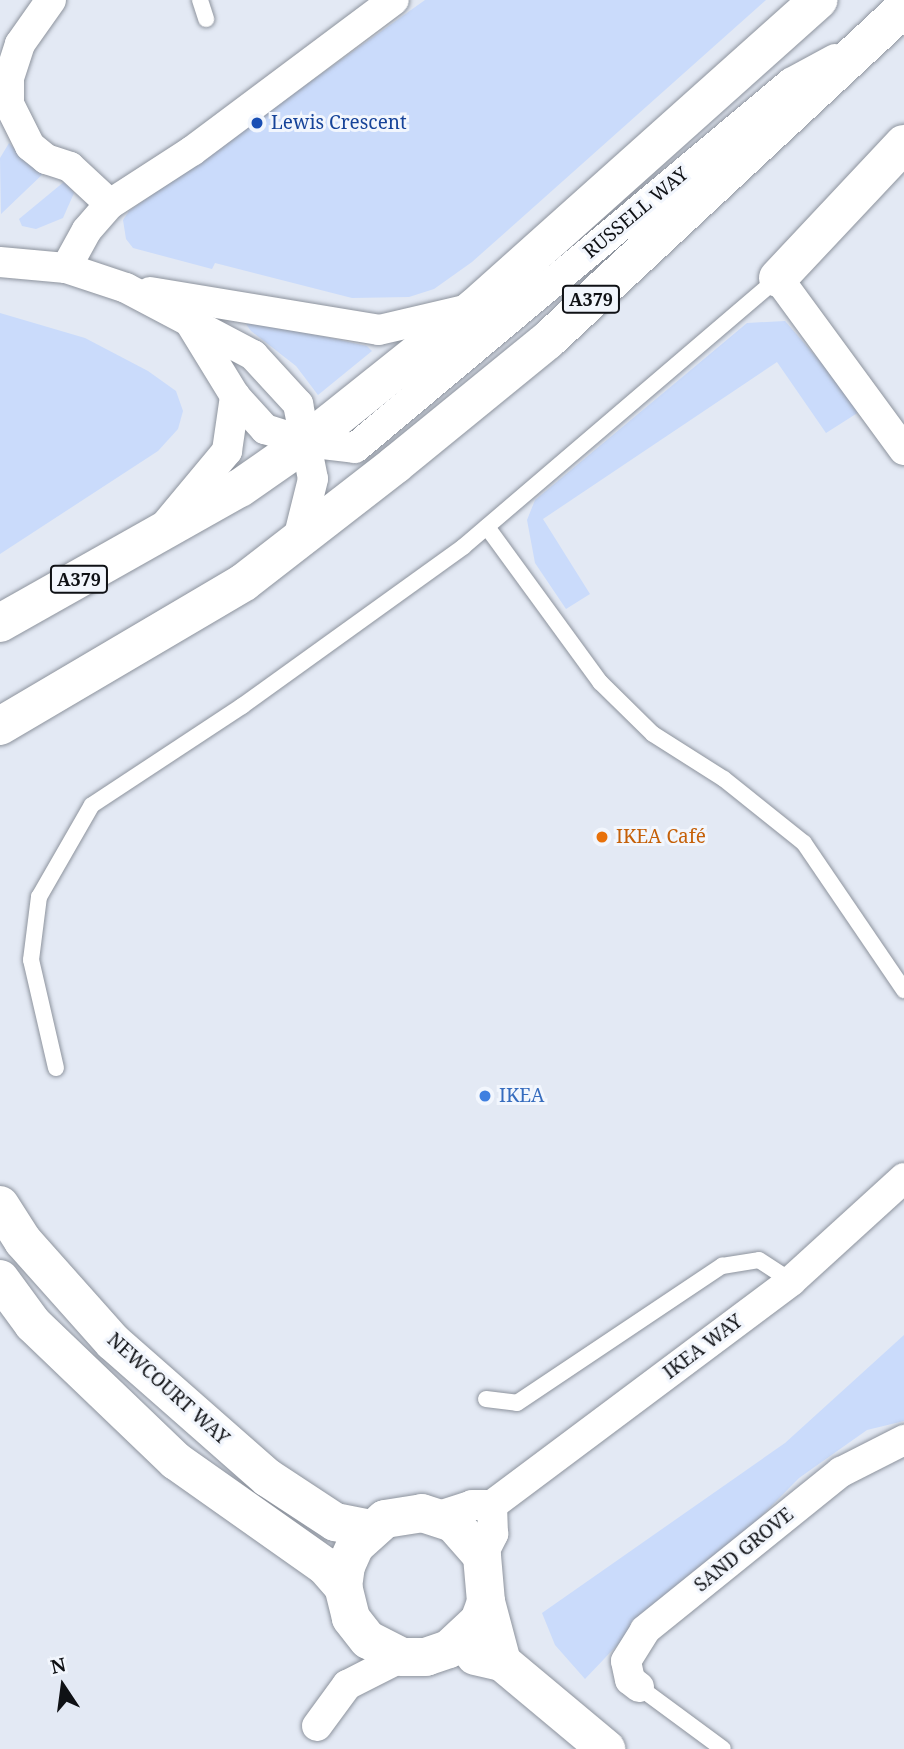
<!DOCTYPE html>
<html>
<head>
<meta charset="utf-8">
<style>
	body { margin:0 }
	#map { position:relative; width:904px; height:1749px; overflow:hidden; background:#e3e9f4; font-family:"Noto Serif",serif }
	div>[style] { position:absolute }
	.green>* { inset:0; background:#cadbfb }
	.roads { filter:drop-shadow(0 0 2px #8d939d) drop-shadow(0 0 2px #8d939d) }
	.lane>* { height:16px; margin:-8px; padding:0 8px; transform-origin:8px; border-radius:8px; background:#fff }
	.street>* { height:30px; margin:-15px; padding:0 15px; transform-origin:15px; border-radius:15px; background:#fff }
	.secondary>* { height:38px; margin:-19px; padding:0 19px; transform-origin:19px; border-radius:19px; background:#fff }
	.primary>* { height:38px; margin:-19px; padding:0 19px; transform-origin:19px; border-radius:19px; background:#fff }
	.dots>* { width:19px; height:19px; translate:-50% -50%; box-sizing:border-box; border:4px solid #f2f6fd; border-radius:50% }
	span { translate:-50% -50%; white-space:nowrap; text-align:center; line-height:1.15; -webkit-text-stroke:6px #f2f6fd; paint-order:stroke }
	.shield-label span { padding:2px 5px; background:#f2f6fd; border:2px solid; border-radius:5px; -webkit-text-stroke-width:0 }
	.shield-label { font-size:18px; color:#0f1115; font-weight:700 }
	.transit-label { font-size:19px; color:#164399 }
	.left { translate:0 -50%; text-align:left }
	.street-label { font-size:19px; color:#0f1115 }
	.food-label { font-size:19px; color:#c56008 }
	.shop-label { font-size:19px; color:#366cbe }
	.north { position:absolute; left:28px; top:1651px; width:70px; height:70px; -webkit-text-stroke:5px #f2f6fd; paint-order:stroke; rotate:347deg; font-size:19px; font-weight:700; line-height:28px; text-align:center; color:#0f1115 }
	.north::after { content:''; display:block; margin:auto; width:24px; height:32px; background:#0f1115; clip-path:polygon(50% 0,100% 100%,50% 72%,0 100%) }
</style>
</head>
<body>
<div id="map">
	<div class="green">
		<i style="clip-path:polygon(425px 0,766px 0,472px 262px,434px 289px,409px 297px,352px 298px,215px 263px,212px 269px,133px 248px,126px 239px,123px 220px,129px 211px)"></i>
		<i style="clip-path:polygon(9px 143px,23px 158px,47px 170px,1px 214px,0 158px)"></i>
		<i style="clip-path:polygon(65px 181px,74px 193px,63px 218px,36px 229px,22px 226px,19px 219px)"></i>
		<i style="clip-path:polygon(0 313px,85px 338px,148px 371px,176px 391px,183px 411px,178px 429px,158px 451px,0 554px)"></i>
		<i style="clip-path:polygon(254px 321px,367px 346px,372px 351px,318px 395px,296px 366px,251px 331px,246px 324px)"></i>
		<i style="clip-path:polygon(785px 321px,857px 404px,859px 412px,826px 433px,777px 362px,543px 519px,590px 594px,566px 609px,535px 563px,527px 520px,535px 500px,747px 323px)"></i>
		<i style="clip-path:polygon(904px 1335px,904px 1421px,867px 1430px,799px 1478px,725px 1553px,623px 1639px,585px 1679px,555px 1645px,542px 1613px,785px 1443px)"></i>
	</div>
	<div class="roads">
		<div class="lane">
			<i style="left:200px;top:0;width:20px;rotate:72deg"></i>
			<i style="left:487px;top:527px;width:192px;rotate:53.9deg"></i>
			<i style="left:600px;top:682px;width:74px;rotate:44.5deg"></i>
			<i style="left:653px;top:734px;width:84px;rotate:32.4deg"></i>
			<i style="left:724px;top:779px;width:102px;rotate:38.7deg"></i>
			<i style="left:804px;top:843px;width:178px;rotate:55.8deg"></i>
			<i style="left:56px;top:1068px;width:111px;rotate:-103deg"></i>
			<i style="left:31px;top:960px;width:64px;rotate:-82.8deg"></i>
			<i style="left:39px;top:897px;width:106px;rotate:-60.1deg"></i>
			<i style="left:92px;top:805px;width:180px;rotate:-33.4deg"></i>
			<i style="left:242px;top:706px;width:272px;rotate:-35.7deg"></i>
			<i style="left:463px;top:547px;width:414px;rotate:-40.5deg"></i>
			<i style="left:486px;top:1399px;width:31px;rotate:7deg"></i>
			<i style="left:517px;top:1403px;width:247px;rotate:-33.8deg"></i>
			<i style="left:722px;top:1266px;width:37px;rotate:-9deg"></i>
			<i style="left:759px;top:1260px;width:38px;rotate:33deg"></i>
			<i style="left:639px;top:1687px;width:104px;rotate:36.4deg"></i>
		</div>
		<div class="street">
			<i style="left:51px;top:0;width:54px;rotate:125.2deg"></i>
			<i style="left:20px;top:44px;width:35px;rotate:108deg"></i>
			<i style="left:9px;top:77px;width:27px;rotate:90deg"></i>
			<i style="left:9px;top:104px;width:47px;rotate:63.4deg"></i>
			<i style="left:30px;top:146px;width:21px;rotate:39deg"></i>
			<i style="left:46px;top:159px;width:25px;rotate:18deg"></i>
			<i style="left:70px;top:167px;width:54px;rotate:42.8deg"></i>
			<i style="left:0;top:262px;width:66px;rotate:5.2deg"></i>
			<i style="left:66px;top:268px;width:63px;rotate:18.4deg"></i>
			<i style="left:126px;top:288px;width:144px;rotate:27.8deg"></i>
			<i style="left:253px;top:355px;width:67px;rotate:47.4deg"></i>
			<i style="left:298px;top:404px;width:76px;rotate:78.7deg"></i>
			<i style="left:313px;top:479px;width:62px;rotate:104deg"></i>
			<i style="left:66px;top:268px;width:43px;rotate:-61.1deg"></i>
			<i style="left:87px;top:230px;width:35px;rotate:-49deg"></i>
			<i style="left:110px;top:204px;width:98px;rotate:-32.9deg"></i>
			<i style="left:192px;top:151px;width:252px;rotate:-36.8deg"></i>
			<i style="left:778px;top:278px;width:213px;rotate:53.8deg"></i>
			<i style="left:150px;top:292px;width:232px;rotate:9.4deg"></i>
			<i style="left:379px;top:330px;width:92px;rotate:-13.1deg"></i>
			<i style="left:189px;top:321px;width:88px;rotate:58.5deg"></i>
			<i style="left:235px;top:396px;width:45px;rotate:47.7deg"></i>
			<i style="left:265px;top:429px;width:43px;rotate:17.6deg"></i>
			<i style="left:306px;top:442px;width:49px;rotate:7deg"></i>
			<i style="left:355px;top:448px;width:569px;rotate:-39.93deg"></i>
			<i style="left:791px;top:83px;width:50px;rotate:-28.6deg"></i>
			<i style="left:167px;top:523px;width:94px;rotate:-50.2deg"></i>
			<i style="left:227px;top:451px;width:56px;rotate:-81.7deg"></i>
			<i style="left:439px;top:1516px;width:35px;rotate:-18deg"></i>
			<i style="left:472px;top:1505px;width:20px"></i>
			<i style="left:492px;top:1505px;width:374px;rotate:-36.8deg"></i>
			<i style="left:791px;top:1281px;width:153px;rotate:-42.3deg"></i>
			<i style="left:482px;top:1556px;width:25px;rotate:-63deg"></i>
			<i style="left:493px;top:1534px;width:29px;rotate:-92deg"></i>
			<i style="left:639px;top:1687px;width:11px;rotate:-142deg"></i>
			<i style="left:630px;top:1680px;width:19px;rotate:-102deg"></i>
			<i style="left:626px;top:1661px;width:36px;rotate:-58deg"></i>
			<i style="left:645px;top:1630px;width:252px;rotate:-38.9deg"></i>
			<i style="left:841px;top:1472px;width:71px;rotate:-26.9deg"></i>
			<i style="left:317px;top:1726px;width:51px;rotate:-53.8deg"></i>
			<i style="left:347px;top:1685px;width:62px;rotate:-27deg"></i>
		</div>
		<div class="secondary">
			<i style="left:0;top:1205px;width:43px;rotate:57.4deg"></i>
			<i style="left:23px;top:1241px;width:135px;rotate:48.3deg"></i>
			<i style="left:113px;top:1342px;width:206px;rotate:41.3deg"></i>
			<i style="left:268px;top:1478px;width:80px;rotate:33.3deg"></i>
			<i style="left:335px;top:1522px;width:36px;rotate:11deg"></i>
			<i style="left:0;top:1279px;width:56px;rotate:53.7deg"></i>
			<i style="left:33px;top:1324px;width:198px;rotate:43.8deg"></i>
			<i style="left:176px;top:1461px;width:182px;rotate:35.2deg"></i>
			<i style="left:325px;top:1566px;width:28px;rotate:49deg"></i>
			<i style="left:486px;top:1602px;width:20px;rotate:110deg"></i>
			<i style="left:479px;top:1621px;width:41px;rotate:137deg"></i>
			<i style="left:449px;top:1649px;width:24px;rotate:161deg"></i>
			<i style="left:426px;top:1657px;width:24px;rotate:180deg"></i>
			<i style="left:402px;top:1657px;width:38px;rotate:-153deg"></i>
			<i style="left:368px;top:1640px;width:28px;rotate:-128deg"></i>
			<i style="left:351px;top:1618px;width:32px;rotate:-104deg"></i>
			<i style="left:343px;top:1587px;width:21px;rotate:-82deg"></i>
			<i style="left:346px;top:1566px;width:22px;rotate:-66deg"></i>
			<i style="left:355px;top:1546px;width:40px;rotate:-42deg"></i>
			<i style="left:385px;top:1519px;width:37px;rotate:-9deg"></i>
			<i style="left:422px;top:1513px;width:33px;rotate:18deg"></i>
			<i style="left:453px;top:1523px;width:44px;rotate:48.7deg"></i>
			<i style="left:482px;top:1556px;width:46px;rotate:85deg"></i>
			<i style="left:486px;top:1602px;width:62px;rotate:75.1deg"></i>
			<i style="left:475px;top:1656px;width:28px;rotate:13deg"></i>
			<i style="left:502px;top:1662px;width:136px;rotate:39.9deg"></i>
		</div>
		<div class="primary">
			<i style="left:778px;top:278px;width:184px;rotate:-46.8deg"></i>
			<i style="left:0;top:623px;width:275px;rotate:-29.4deg"></i>
			<i style="left:240px;top:488px;width:80px;rotate:-34.9deg"></i>
			<i style="left:306px;top:442px;width:215px;rotate:-38.6deg"></i>
			<i style="left:474px;top:308px;width:462px;rotate:-41.8deg"></i>
			<i style="left:0;top:726px;width:283px;rotate:-30.5deg"></i>
			<i style="left:244px;top:582px;width:192px;rotate:-37.8deg"></i>
			<i style="left:396px;top:464px;width:195px;rotate:-39.2deg"></i>
			<i style="left:547px;top:341px;width:488px;rotate:-43deg"></i>
		</div>
	</div>
	<div class="dots">
		<i style="left:257px;top:123px;background:#1a4fb4"></i>
		<i style="left:602px;top:837px;background:#e8710a"></i>
		<i style="left:485px;top:1096px;background:#3f7fe0"></i>
	</div>
	<div class="shield-label">
		<span style="left:591px;top:299px">A379</span>
		<span style="left:79px;top:579px">A379</span>
	</div>
	<div class="transit-label">
		<span class="left" style="left:271px;top:123px">Lewis Crescent</span>
	</div>
	<div class="street-label">
		<span style="left:636px;top:213px;rotate:-40deg">RUSSELL WAY</span>
		<span style="left:703px;top:1347px;rotate:-37deg">IKEA WAY</span>
		<span style="left:168px;top:1389px;rotate:42deg">NEWCOURT WAY</span>
		<span style="left:744px;top:1550px;rotate:-39deg">SAND GROVE</span>
	</div>
	<div class="food-label">
		<span class="left" style="left:616px;top:837px">IKEA Café</span>
	</div>
	<div class="shop-label">
		<span class="left" style="left:499px;top:1096px">IKEA</span>
	</div>
	<div class="north">N</div>
</div>
</body>
</html>
